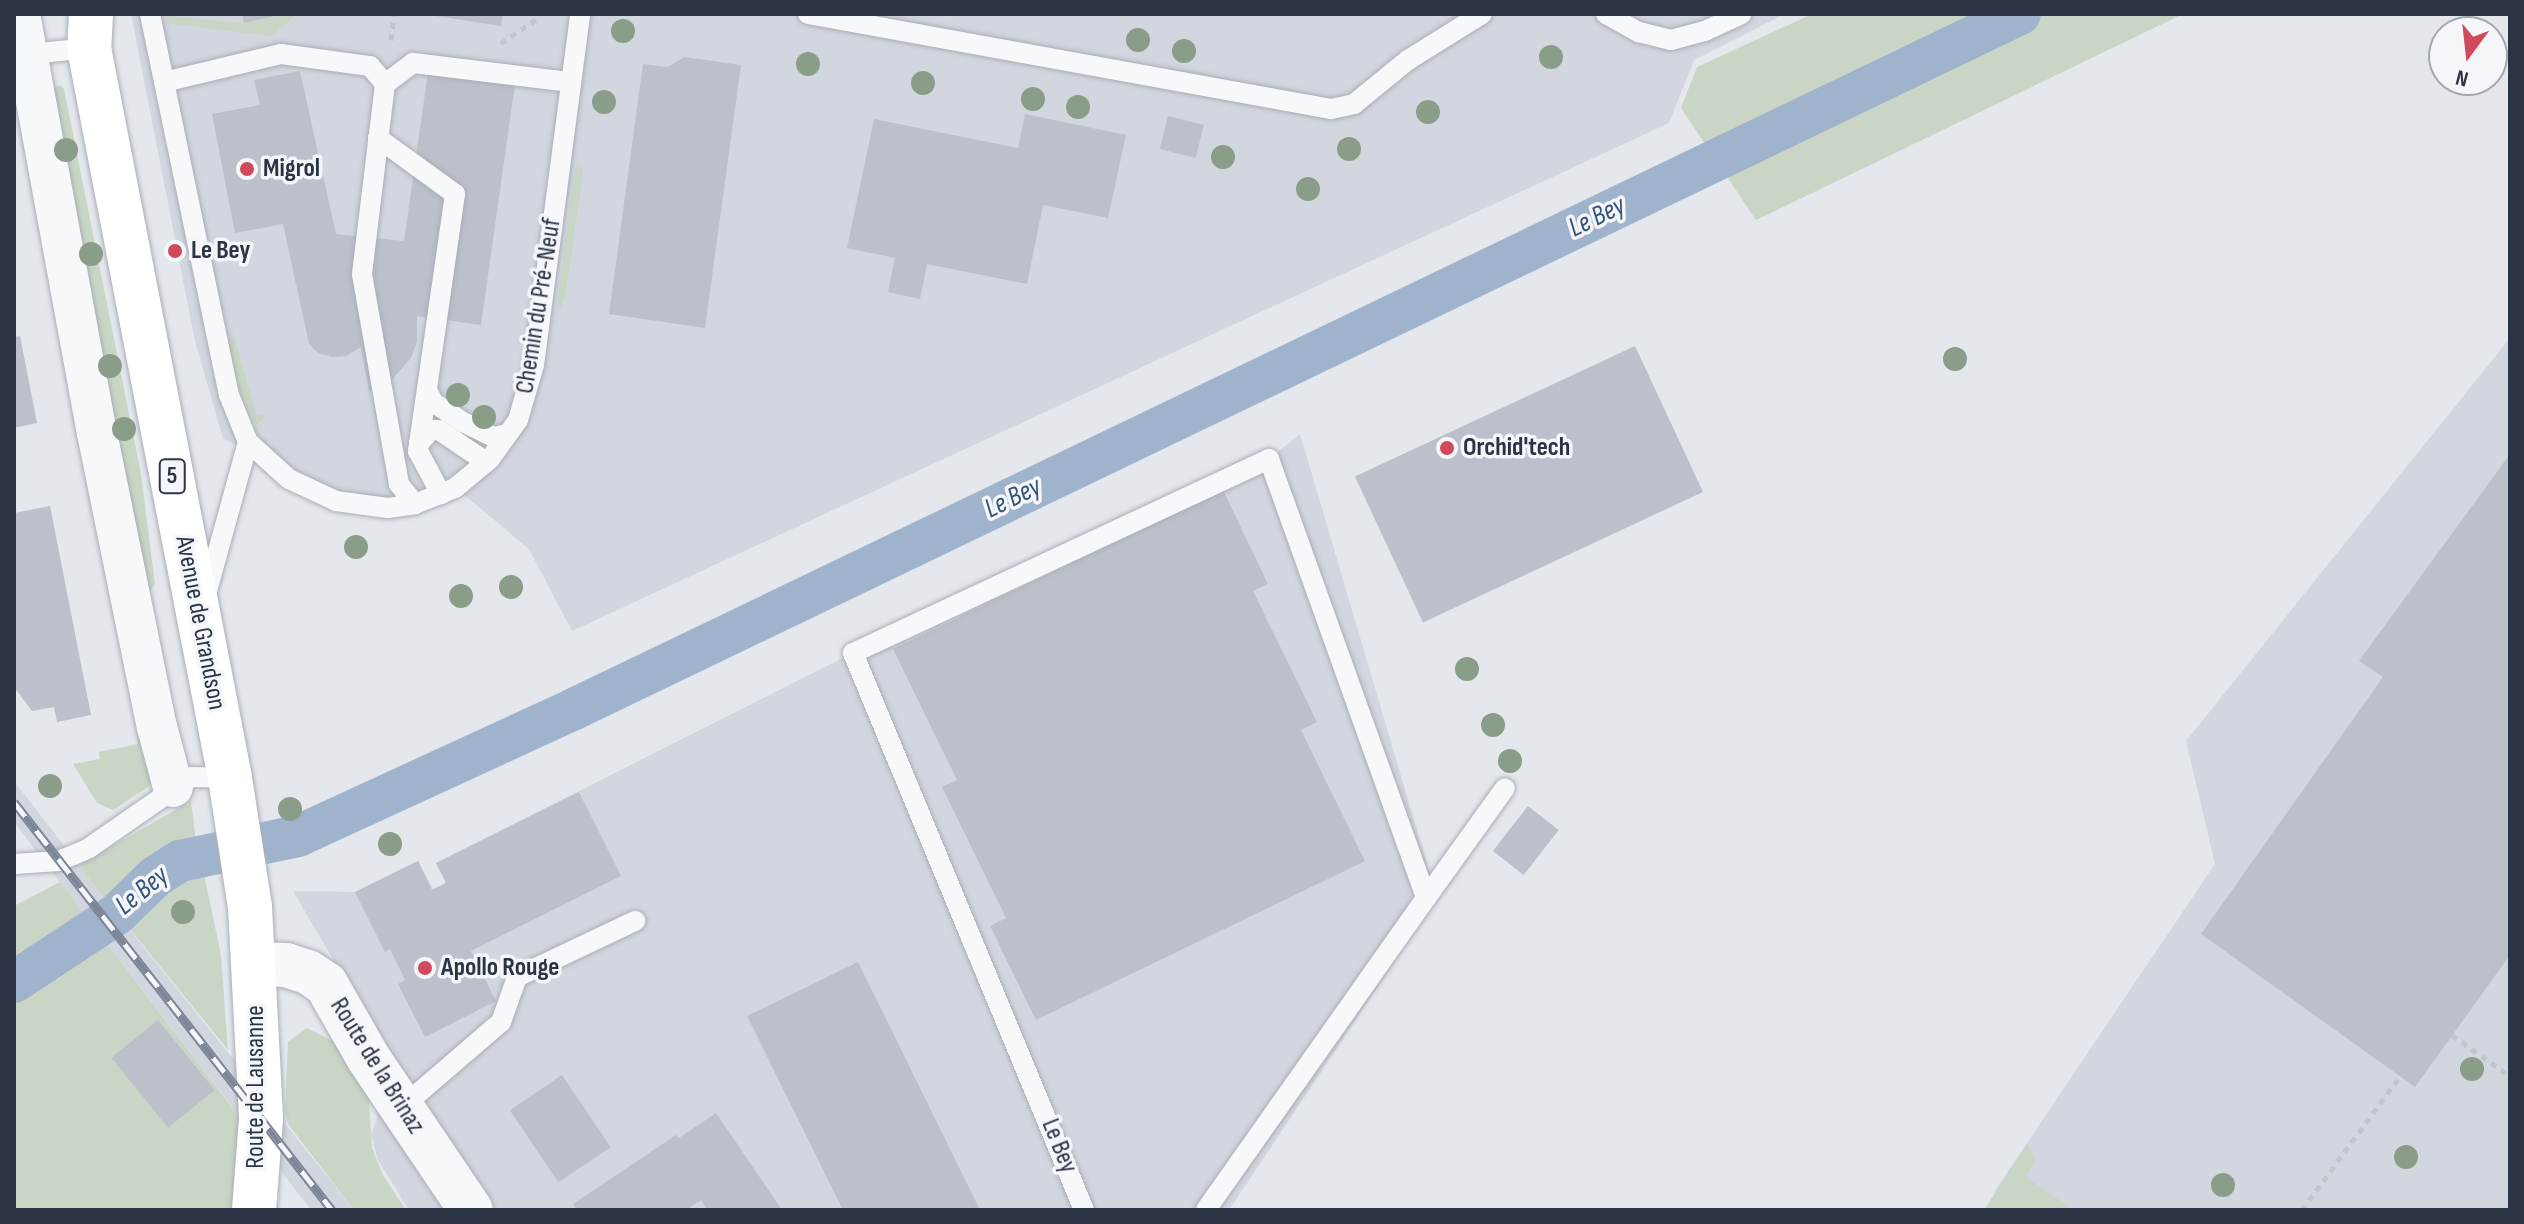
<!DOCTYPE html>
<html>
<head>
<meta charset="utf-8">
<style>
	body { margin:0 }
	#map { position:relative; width:2524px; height:1224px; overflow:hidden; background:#e4e7ec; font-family:"Sofia Sans Condensed",sans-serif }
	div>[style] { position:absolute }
	.built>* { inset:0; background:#d2d6de }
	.green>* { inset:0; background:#c9d6c5 }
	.canal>* { height:42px; margin:-21px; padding:0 21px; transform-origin:21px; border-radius:21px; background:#9fb4cc }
	.building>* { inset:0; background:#bbc0ca; transform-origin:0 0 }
	.path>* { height:5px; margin-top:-2.5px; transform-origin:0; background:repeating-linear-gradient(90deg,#c2c5cb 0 6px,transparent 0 12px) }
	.roads { filter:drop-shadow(0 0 2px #a9aeb7) drop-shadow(0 0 2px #a9aeb7) }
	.service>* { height:20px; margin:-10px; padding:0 10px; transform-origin:10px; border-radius:10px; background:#f7f8fa }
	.minor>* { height:40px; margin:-20px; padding:0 20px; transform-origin:20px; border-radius:20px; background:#f7f8fa }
	.tertiary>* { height:44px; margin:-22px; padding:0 22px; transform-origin:22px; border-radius:22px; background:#f7f8fa }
	.primary>* { height:44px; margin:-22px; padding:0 22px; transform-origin:22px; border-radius:22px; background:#fff }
	.rail>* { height:9px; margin-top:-4.5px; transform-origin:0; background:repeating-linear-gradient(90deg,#f4f6f9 0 18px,#7d8696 0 36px); box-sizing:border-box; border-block:2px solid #7d8696 }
	.trees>* { width:24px; height:24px; margin:-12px; border-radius:50%; background:#899d89 }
	.dots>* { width:22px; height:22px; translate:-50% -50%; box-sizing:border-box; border:4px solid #f4f6f9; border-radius:50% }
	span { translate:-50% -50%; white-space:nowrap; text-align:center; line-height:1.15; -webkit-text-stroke:7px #f4f6f9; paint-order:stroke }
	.shield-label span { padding:2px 6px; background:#f4f6f9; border:2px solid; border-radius:6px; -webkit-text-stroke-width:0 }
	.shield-label { font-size:24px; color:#2b3445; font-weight:700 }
	.poi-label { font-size:26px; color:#2b3445; font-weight:700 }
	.left { translate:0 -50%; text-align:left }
	.street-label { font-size:26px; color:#2b3445 }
	.water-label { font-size:28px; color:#34527a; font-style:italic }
	.frame { position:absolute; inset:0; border:16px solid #2b3445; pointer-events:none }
	.north { position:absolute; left:2428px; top:16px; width:80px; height:80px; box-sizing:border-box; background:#f4f6f9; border:2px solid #a4a8b1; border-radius:50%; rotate:195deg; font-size:22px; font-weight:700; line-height:32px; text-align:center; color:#2b3445 }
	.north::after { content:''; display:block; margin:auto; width:28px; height:36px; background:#d1495b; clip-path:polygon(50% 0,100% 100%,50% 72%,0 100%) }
</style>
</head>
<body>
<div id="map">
	<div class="built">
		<i style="clip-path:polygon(131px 14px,1785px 14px,1694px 60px,1669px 123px,572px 631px,529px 549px,456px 488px,415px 504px,336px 501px,263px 456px,223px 439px,195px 341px)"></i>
		<i style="clip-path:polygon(2510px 338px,2510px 1210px,2018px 1210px,1994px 1192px,2215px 864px,2186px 741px)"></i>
		<i style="clip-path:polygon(1300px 434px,1437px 898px,1229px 1210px,409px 1210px,378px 1160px,371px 1134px,396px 1067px,293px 891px,355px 892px,418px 861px,433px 889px,446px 883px,436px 863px,853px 653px,1269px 459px)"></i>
		<i style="clip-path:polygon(14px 781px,117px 914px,354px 1210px,311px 1210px,14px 822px)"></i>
	</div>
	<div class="green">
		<i style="clip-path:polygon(286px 14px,297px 14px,271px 36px,165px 23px,165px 16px,244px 23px)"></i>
		<i style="clip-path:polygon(1812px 14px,2183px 14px,1756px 220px,1681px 108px,1697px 67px)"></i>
		<i style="clip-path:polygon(60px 85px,64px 89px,141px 474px,155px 585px,148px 593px,166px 707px,53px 88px)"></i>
		<i style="clip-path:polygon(579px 166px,583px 172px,566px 291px,560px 311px,557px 305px,575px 169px)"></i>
		<i style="clip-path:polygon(233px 334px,257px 415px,267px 415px,256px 425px,237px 383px,226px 344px)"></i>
		<i style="clip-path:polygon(142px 731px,151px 785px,113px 810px,97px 803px,73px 764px,100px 759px,99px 752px,138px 744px,137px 734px)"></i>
		<i style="clip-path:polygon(191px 801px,197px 850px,173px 856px,148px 869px,108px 903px,79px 865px)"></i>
		<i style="clip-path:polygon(202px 865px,221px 955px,228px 1050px,121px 918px,175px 871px)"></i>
		<i style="clip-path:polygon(60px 882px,259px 1143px,254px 1210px,14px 1210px,14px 906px)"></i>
		<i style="clip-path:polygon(307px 1028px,336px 1043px,368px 1087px,372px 1148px,383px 1175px,406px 1210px,354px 1210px,288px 1124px,285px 1110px,288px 1042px)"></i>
		<i style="clip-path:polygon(2027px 1144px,2035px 1160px,2026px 1177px,2074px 1210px,1984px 1210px)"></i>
	</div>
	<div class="canal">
		<i style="left:14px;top:982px;width:123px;rotate:-33.4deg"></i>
		<i style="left:117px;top:914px;width:53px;rotate:-44.2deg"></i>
		<i style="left:155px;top:877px;width:30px;rotate:-33deg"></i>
		<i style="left:180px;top:861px;width:121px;rotate:-12deg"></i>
		<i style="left:298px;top:836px;width:304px;rotate:-24.7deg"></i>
		<i style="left:574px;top:709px;width:1604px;rotate:-25.67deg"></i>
	</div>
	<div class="building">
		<i style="clip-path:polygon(242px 14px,280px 14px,280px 15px,244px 23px)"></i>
		<i style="clip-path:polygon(423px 14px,503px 14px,501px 26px)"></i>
		<i style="clip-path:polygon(685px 57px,741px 65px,705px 328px,609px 314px,643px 64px,667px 67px)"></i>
		<i style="clip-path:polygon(300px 71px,336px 234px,404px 241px,428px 72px,515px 84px,481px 325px,417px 316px,417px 342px,411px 358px,389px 383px,369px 391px,361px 347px,346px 356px,332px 357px,318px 353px,309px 344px,283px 224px,235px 233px,212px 114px,260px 105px,254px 80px)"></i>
		<i style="clip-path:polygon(1025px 114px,1126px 135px,1108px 218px,1043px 205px,1027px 284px,927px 264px,920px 299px,888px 292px,895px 258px,847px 248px,874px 119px,1018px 148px)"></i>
		<i style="left:1168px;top:116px;width:37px;height:34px;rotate:14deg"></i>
		<i style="clip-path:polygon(20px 336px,37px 423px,14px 428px,14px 337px)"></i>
		<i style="left:1635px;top:346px;width:161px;height:309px;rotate:65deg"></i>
		<i style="clip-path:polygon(2510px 454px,2510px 955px,2415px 1087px,2201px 934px,2383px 677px,2359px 661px)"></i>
		<i style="clip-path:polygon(1223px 490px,1268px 584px,1253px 591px,1317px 722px,1301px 730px,1365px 861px,1036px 1020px,990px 926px,1006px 918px,942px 787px,957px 780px,893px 649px)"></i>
		<i style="clip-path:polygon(50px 506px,91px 715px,57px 722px,54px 707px,32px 711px,14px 687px,14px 513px)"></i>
		<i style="clip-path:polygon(579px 792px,621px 876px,471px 951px,496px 1001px,425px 1037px,398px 984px,405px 980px,390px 949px,385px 952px,355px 892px,418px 861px,432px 890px,446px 883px,436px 863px)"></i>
		<i style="left:1528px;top:806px;width:39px;height:57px;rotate:38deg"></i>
		<i style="clip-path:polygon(858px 962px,980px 1210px,843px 1210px,747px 1016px)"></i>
		<i style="left:158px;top:1020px;width:90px;height:60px;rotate:51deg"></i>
		<i style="left:562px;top:1075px;width:87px;height:63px;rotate:56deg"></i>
		<i style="clip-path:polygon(716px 1113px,782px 1210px,708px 1210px,701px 1200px,686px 1210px,577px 1210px,573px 1204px,676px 1135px,679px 1138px)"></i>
	</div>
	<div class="path">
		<i style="left:391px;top:40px;width:26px;rotate:-83deg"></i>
		<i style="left:501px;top:43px;width:43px;rotate:-33.7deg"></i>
		<i style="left:2452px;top:1035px;width:71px;rotate:35.3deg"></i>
		<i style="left:2302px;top:1210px;width:166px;rotate:-53.8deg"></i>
	</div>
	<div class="roads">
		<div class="service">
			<i style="left:150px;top:14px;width:389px;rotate:78.3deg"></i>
			<i style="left:229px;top:395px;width:51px;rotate:68deg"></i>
			<i style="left:248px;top:442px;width:158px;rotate:105.4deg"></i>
			<i style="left:808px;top:14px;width:532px;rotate:10.3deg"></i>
			<i style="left:1331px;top:109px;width:24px;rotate:-12deg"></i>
			<i style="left:1354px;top:104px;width:70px;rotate:-39.2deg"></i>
			<i style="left:1408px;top:60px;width:87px;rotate:-31.9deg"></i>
			<i style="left:1606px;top:14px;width:38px;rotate:29deg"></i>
			<i style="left:1639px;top:32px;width:33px;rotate:14deg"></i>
			<i style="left:1671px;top:40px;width:35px;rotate:-15deg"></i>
			<i style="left:1705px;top:31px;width:40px;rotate:-25deg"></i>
			<i style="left:40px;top:53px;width:49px;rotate:-5.8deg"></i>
			<i style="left:164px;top:82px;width:120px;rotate:-13.5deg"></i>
			<i style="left:281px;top:54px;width:90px;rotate:7.7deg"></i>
			<i style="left:370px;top:66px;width:23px;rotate:50deg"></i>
			<i style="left:378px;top:138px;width:95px;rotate:36deg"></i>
			<i style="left:455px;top:194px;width:260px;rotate:98.2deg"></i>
			<i style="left:418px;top:451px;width:49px;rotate:61.9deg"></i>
			<i style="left:427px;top:390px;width:13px;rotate:63deg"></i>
			<i style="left:433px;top:402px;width:36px;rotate:34deg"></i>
			<i style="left:463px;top:422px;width:34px;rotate:26deg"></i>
			<i style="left:494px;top:437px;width:14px;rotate:-12deg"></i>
			<i style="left:248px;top:442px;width:55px;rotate:42.1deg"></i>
			<i style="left:289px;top:479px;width:52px;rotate:25.1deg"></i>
			<i style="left:336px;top:501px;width:52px;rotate:7.7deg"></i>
			<i style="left:388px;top:508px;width:27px;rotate:-8deg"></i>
			<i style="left:415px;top:504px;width:43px;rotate:-21.8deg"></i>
			<i style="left:455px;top:488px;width:45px;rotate:-39.6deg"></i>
			<i style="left:490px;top:459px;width:48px;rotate:-54.3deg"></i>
			<i style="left:518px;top:420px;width:57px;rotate:-73.8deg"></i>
			<i style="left:534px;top:365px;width:354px;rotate:-82.5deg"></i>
			<i style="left:419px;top:443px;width:18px;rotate:-47deg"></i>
			<i style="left:431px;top:430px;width:8px"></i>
			<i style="left:439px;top:430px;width:57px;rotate:34.2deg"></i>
			<i style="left:415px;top:504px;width:26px;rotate:-129deg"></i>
			<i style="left:399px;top:484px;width:213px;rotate:-100deg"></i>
			<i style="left:362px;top:274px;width:191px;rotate:-83.1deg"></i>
			<i style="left:385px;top:84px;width:35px;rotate:-37deg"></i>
			<i style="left:413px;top:63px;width:159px;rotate:6.9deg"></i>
			<i style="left:14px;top:864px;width:45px;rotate:-3.8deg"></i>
			<i style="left:59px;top:861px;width:33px;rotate:-23deg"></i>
			<i style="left:89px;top:848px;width:124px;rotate:-34.8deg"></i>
			<i style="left:191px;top:777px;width:39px;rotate:1deg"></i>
			<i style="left:1426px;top:898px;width:135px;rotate:-54.3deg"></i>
			<i style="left:401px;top:1108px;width:132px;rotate:-40.7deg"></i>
			<i style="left:501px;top:1022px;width:48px;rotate:-70.4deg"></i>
			<i style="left:517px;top:977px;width:131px;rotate:-25.4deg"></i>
			<i style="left:1084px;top:1210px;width:603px;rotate:-112.52deg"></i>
			<i style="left:853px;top:653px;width:459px;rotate:-25deg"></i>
			<i style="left:1269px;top:459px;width:466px;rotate:70.3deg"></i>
			<i style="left:1426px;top:898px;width:382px;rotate:125.2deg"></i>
		</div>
		<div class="minor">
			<i style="left:20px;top:14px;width:426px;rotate:79.6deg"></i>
			<i style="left:97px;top:433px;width:300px;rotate:78.5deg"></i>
			<i style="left:157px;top:727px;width:62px;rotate:75.1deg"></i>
		</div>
		<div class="tertiary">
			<i style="left:256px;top:964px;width:30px;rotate:2deg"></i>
			<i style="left:286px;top:965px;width:23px;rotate:18deg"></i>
			<i style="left:308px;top:972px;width:22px;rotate:34deg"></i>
			<i style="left:326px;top:984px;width:86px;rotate:60.2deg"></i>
			<i style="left:369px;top:1059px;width:182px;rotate:56deg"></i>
		</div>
		<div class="primary">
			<i style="left:91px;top:14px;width:34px;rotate:93deg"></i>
			<i style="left:89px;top:48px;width:743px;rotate:79.07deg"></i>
			<i style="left:230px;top:778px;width:131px;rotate:81.2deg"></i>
			<i style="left:250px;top:907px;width:212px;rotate:87deg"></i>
			<i style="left:261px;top:1119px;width:91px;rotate:94.4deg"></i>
		</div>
	</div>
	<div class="rail">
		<i style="left:14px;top:802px;width:517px;rotate:52.07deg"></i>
	</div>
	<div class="trees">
		<i style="left:623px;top:31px"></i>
		<i style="left:1138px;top:40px"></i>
		<i style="left:1184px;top:51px"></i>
		<i style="left:1551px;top:57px"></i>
		<i style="left:808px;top:64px"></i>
		<i style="left:923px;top:83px"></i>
		<i style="left:1033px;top:99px"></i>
		<i style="left:604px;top:102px"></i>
		<i style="left:1078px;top:107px"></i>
		<i style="left:1428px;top:112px"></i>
		<i style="left:1349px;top:149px"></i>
		<i style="left:66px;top:150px"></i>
		<i style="left:1223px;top:157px"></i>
		<i style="left:1308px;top:189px"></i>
		<i style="left:91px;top:254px"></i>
		<i style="left:1955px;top:359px"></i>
		<i style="left:110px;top:366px"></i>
		<i style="left:458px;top:395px"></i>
		<i style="left:484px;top:417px"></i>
		<i style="left:124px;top:429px"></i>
		<i style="left:356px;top:547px"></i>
		<i style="left:511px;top:587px"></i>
		<i style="left:461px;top:596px"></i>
		<i style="left:1467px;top:669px"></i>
		<i style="left:1493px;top:725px"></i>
		<i style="left:1510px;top:761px"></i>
		<i style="left:50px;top:786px"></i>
		<i style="left:290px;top:809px"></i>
		<i style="left:390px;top:844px"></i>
		<i style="left:183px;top:912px"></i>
		<i style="left:2472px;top:1069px"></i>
		<i style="left:2406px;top:1157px"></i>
		<i style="left:2223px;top:1185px"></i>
	</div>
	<div class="dots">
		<i style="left:247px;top:169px;background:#d1495b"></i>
		<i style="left:175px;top:251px;background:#d1495b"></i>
		<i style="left:1447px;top:448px;background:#d1495b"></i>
		<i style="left:425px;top:968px;background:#d1495b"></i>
	</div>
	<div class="shield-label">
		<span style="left:172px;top:476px">5</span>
	</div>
	<div class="poi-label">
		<span class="left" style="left:263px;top:169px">Migrol</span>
		<span class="left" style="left:191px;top:251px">Le Bey</span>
		<span class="left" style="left:1463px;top:448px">Orchid'tech</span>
		<span class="left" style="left:441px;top:968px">Apollo Rouge</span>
	</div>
	<div class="street-label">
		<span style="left:539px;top:306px;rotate:-81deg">Chemin du Pré-Neuf</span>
		<span style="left:200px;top:623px;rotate:79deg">Avenue de Grandson</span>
		<span style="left:377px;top:1066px;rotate:58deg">Route de la Brinaz</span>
		<span style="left:256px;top:1087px;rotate:-90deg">Route de Lausanne</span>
		<span style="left:1059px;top:1146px;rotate:68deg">Le Bey</span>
	</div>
	<div class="water-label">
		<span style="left:1597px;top:217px;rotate:-26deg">Le Bey</span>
		<span style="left:1013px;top:498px;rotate:-26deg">Le Bey</span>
		<span style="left:142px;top:891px;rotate:-39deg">Le Bey</span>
	</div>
	<div class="frame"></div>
	<div class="north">N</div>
</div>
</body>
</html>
